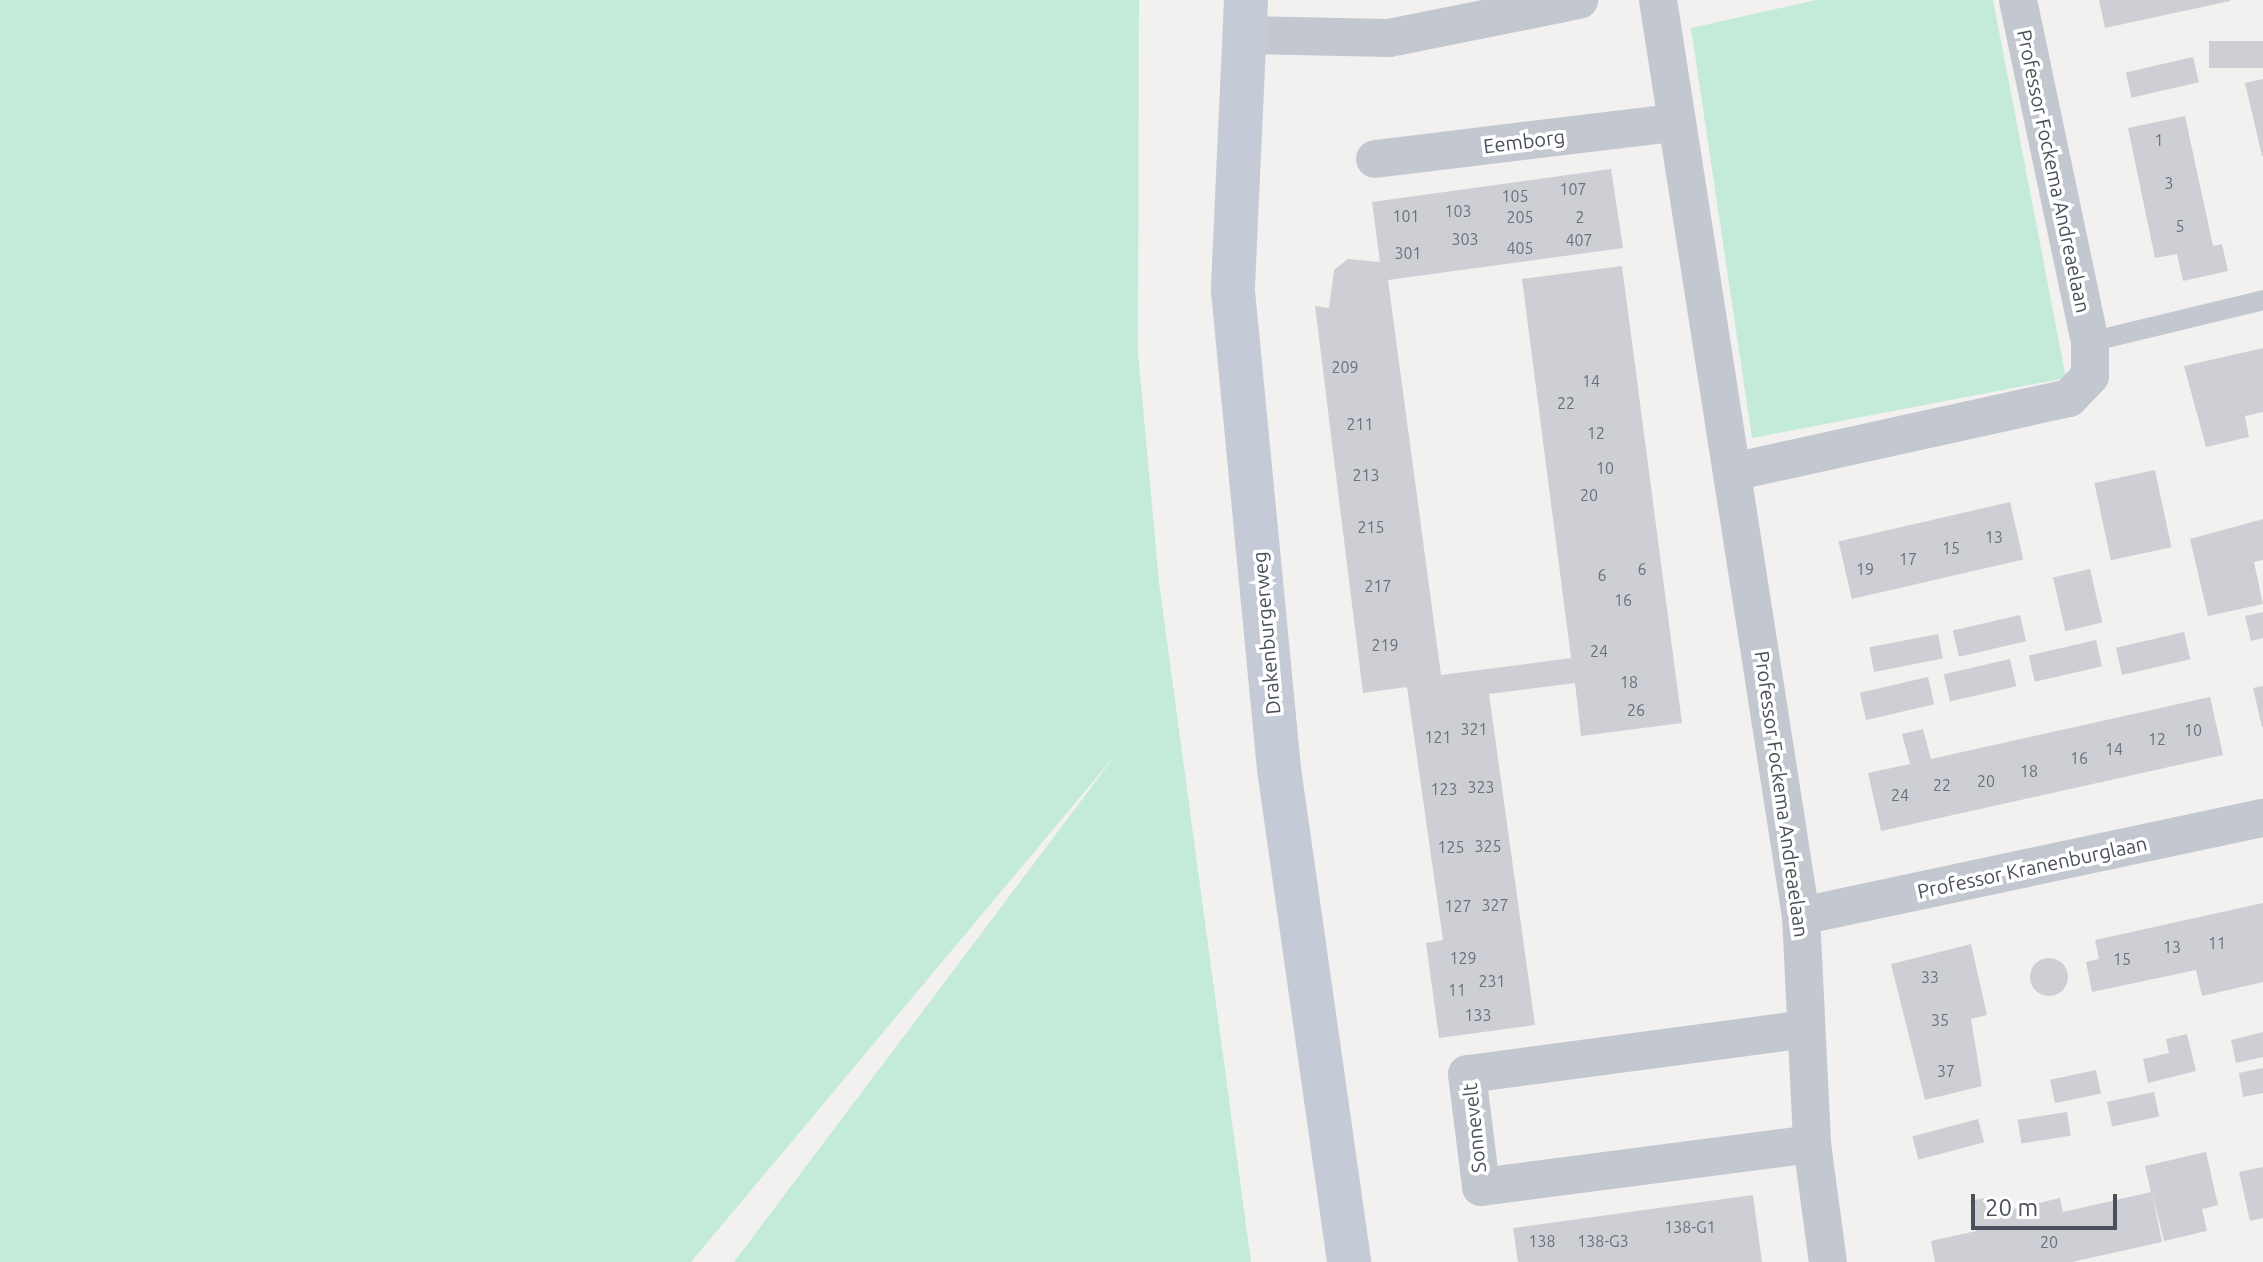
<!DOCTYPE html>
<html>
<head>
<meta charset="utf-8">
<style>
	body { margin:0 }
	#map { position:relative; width:2263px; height:1262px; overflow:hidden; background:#f2f1f0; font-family:Ubuntu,sans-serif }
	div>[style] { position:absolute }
	.green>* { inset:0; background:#c4ebda }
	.building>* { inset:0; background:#cecfd4; transform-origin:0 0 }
	.round { border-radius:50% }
	.service>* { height:20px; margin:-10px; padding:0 10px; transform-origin:10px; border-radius:10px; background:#c3c8d0 }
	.minor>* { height:38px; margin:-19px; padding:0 19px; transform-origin:19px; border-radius:19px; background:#c3c8d0 }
	.secondary>* { height:44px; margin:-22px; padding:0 22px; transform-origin:22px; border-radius:22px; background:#c5cad7 }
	span { translate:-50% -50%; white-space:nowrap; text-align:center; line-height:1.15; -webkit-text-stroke:7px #fff; paint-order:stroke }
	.number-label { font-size:16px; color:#6b707a }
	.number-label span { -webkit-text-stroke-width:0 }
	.street-label { font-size:20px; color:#4a505c }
	.scale { position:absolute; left:1971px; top:1194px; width:146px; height:36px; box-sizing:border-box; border:4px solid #4a505c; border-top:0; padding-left:10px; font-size:24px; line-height:28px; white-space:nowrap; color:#4a505c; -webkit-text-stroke:6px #fff; paint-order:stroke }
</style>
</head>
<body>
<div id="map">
	<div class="green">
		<i style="clip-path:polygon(0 0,1139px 0,1138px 353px,1159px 582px,1251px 1262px,734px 1262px,1117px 753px,691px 1262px,0 1262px)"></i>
		<i style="clip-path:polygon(1816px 0,1993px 0,2066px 378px,1752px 438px,1691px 28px)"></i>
	</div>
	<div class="building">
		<i style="clip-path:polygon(2099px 0,2230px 0,2230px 1px,2105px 28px)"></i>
		<i style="left:2263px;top:41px;width:27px;height:54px;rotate:90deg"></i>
		<i style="left:2193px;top:57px;width:26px;height:69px;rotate:77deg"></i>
		<i style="clip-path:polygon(2263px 79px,2263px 156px,2262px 156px,2245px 83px)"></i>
		<i style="clip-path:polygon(2185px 116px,2213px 246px,2222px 244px,2228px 271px,2183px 281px,2177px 254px,2155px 258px,2128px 128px)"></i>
		<i style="clip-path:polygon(1611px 169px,1623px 248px,1388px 280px,1441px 675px,1571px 658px,1522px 279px,1622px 266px,1682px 723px,1581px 736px,1575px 683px,1489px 694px,1535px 1025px,1439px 1038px,1426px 943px,1443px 940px,1407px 687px,1363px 693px,1315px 306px,1329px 308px,1334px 270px,1348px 259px,1380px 262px,1372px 202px)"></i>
		<i style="clip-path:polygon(2263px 348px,2263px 412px,2245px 416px,2249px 437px,2206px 447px,2184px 366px)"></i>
		<i style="left:2155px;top:470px;width:79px;height:62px;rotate:78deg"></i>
		<i style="left:2010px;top:502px;width:59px;height:176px;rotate:77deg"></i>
		<i style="clip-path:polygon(2263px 519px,2263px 560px,2254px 562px,2263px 604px,2208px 616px,2190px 539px)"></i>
		<i style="left:2090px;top:569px;width:55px;height:38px;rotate:77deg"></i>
		<i style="clip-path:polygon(2263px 612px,2263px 638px,2251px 641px,2245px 616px)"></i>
		<i style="left:2020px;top:615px;width:27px;height:69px;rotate:77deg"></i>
		<i style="left:2184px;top:632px;width:28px;height:70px;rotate:77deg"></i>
		<i style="left:1938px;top:634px;width:25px;height:70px;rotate:79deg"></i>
		<i style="left:2096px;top:640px;width:27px;height:69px;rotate:77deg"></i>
		<i style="left:2010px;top:659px;width:28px;height:68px;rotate:77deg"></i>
		<i style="left:1928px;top:677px;width:28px;height:70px;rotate:77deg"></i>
		<i style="clip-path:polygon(2263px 686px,2263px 727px,2262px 727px,2253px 688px)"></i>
		<i style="clip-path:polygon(2210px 697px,2223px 755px,1881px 831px,1868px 773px,1910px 764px,1902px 734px,1923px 729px,1931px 759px)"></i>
		<i style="clip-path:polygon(2263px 903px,2263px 982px,2202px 996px,2196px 970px,2092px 992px,2086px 962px,2099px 959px,2095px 940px)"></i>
		<i style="clip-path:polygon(1971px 944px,1987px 1015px,1971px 1019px,1982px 1086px,1925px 1100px,1891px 964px)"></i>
		<i class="round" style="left:2030px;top:958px;width:38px;height:38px"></i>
		<i style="clip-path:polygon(2263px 1032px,2263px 1057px,2236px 1063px,2231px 1040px)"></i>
		<i style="clip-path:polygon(2187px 1034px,2196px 1071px,2148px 1083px,2143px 1059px,2169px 1053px,2166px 1039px)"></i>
		<i style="clip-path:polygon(2263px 1068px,2263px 1093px,2243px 1097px,2239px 1073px)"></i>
		<i style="left:2096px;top:1070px;width:24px;height:47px;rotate:78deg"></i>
		<i style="left:2154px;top:1092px;width:25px;height:48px;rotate:78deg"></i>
		<i style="left:2067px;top:1112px;width:24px;height:50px;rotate:81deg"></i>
		<i style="left:1978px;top:1119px;width:24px;height:68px;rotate:75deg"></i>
		<i style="clip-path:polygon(2206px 1152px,2218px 1205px,2202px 1209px,2207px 1231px,2164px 1241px,2152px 1192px,2162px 1242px,2072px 1262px,1935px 1262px,1931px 1241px,1976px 1231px,1970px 1201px,1984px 1198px,1988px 1215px,2060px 1198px,2063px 1212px,2151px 1192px,2145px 1166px)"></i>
		<i style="clip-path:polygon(2263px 1167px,2263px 1218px,2250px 1221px,2239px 1172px)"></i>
		<i style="clip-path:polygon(1753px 1195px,1762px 1262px,1518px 1262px,1513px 1228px)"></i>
	</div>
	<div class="service">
		<i style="left:2090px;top:342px;width:178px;rotate:-13.6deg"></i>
	</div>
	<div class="minor">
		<i style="left:1658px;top:0;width:927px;rotate:81.13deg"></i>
		<i style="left:1801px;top:916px;width:228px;rotate:87.2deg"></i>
		<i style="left:1812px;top:1144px;width:119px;rotate:82.3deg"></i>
		<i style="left:1245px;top:35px;width:144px;rotate:1.2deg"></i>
		<i style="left:1389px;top:38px;width:194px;rotate:-11.3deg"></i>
		<i style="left:1375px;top:159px;width:301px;rotate:-6.9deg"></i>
		<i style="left:1737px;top:471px;width:340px;rotate:-12.4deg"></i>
		<i style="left:2069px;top:398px;width:30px;rotate:-46deg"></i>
		<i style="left:2090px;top:376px;width:34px;rotate:-90deg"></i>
		<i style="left:2090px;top:342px;width:349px;rotate:-101.9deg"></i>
		<i style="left:1801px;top:916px;width:472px;rotate:-12deg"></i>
		<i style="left:1806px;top:1029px;width:342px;rotate:172.4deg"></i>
		<i style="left:1467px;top:1074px;width:114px;rotate:82.9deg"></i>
		<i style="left:1481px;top:1187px;width:334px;rotate:-7.4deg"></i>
	</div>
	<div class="secondary">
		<i style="left:1246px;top:0;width:291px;rotate:92.6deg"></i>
		<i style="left:1233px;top:291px;width:480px;rotate:84.5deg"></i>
		<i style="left:1279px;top:769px;width:498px;rotate:81.9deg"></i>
	</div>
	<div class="number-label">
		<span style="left:2159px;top:140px">1</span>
		<span style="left:2169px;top:183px">3</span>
		<span style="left:1573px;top:189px">107</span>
		<span style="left:1515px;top:196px">105</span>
		<span style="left:1458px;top:211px">103</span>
		<span style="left:1406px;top:216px">101</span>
		<span style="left:1520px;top:217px">205</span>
		<span style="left:1580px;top:217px">2</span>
		<span style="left:2180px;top:226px">5</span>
		<span style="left:1465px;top:239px">303</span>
		<span style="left:1579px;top:240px">407</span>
		<span style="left:1520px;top:248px">405</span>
		<span style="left:1408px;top:253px">301</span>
		<span style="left:1345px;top:367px">209</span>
		<span style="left:1591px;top:381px">14</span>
		<span style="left:1566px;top:403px">22</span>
		<span style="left:1360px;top:424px">211</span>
		<span style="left:1596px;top:433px">12</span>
		<span style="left:1605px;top:468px">10</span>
		<span style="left:1366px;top:475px">213</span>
		<span style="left:1589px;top:495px">20</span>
		<span style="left:1371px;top:527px">215</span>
		<span style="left:1994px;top:537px">13</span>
		<span style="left:1951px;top:548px">15</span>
		<span style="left:1908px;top:559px">17</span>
		<span style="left:1642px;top:569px">6</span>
		<span style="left:1865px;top:569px">19</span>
		<span style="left:1602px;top:575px">6</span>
		<span style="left:1378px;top:586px">217</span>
		<span style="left:1623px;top:600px">16</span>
		<span style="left:1385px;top:645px">219</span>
		<span style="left:1599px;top:651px">24</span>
		<span style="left:1629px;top:682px">18</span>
		<span style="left:1636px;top:710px">26</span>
		<span style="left:1474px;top:729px">321</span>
		<span style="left:2193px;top:730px">10</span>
		<span style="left:1438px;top:737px">121</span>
		<span style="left:2157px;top:739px">12</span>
		<span style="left:2114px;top:749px">14</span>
		<span style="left:2079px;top:758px">16</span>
		<span style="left:2029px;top:771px">18</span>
		<span style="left:1986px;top:781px">20</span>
		<span style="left:1942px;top:785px">22</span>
		<span style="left:1481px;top:787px">323</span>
		<span style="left:1444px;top:789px">123</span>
		<span style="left:1900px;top:795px">24</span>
		<span style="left:1488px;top:846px">325</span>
		<span style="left:1451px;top:847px">125</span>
		<span style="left:1495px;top:905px">327</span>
		<span style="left:1458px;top:906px">127</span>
		<span style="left:2217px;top:943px">11</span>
		<span style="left:2172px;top:947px">13</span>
		<span style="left:1463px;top:958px">129</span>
		<span style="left:2122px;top:959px">15</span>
		<span style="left:1930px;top:977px">33</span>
		<span style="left:1492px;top:981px">231</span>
		<span style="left:1457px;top:990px">11</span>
		<span style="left:1478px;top:1015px">133</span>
		<span style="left:1940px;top:1020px">35</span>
		<span style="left:1946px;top:1071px">37</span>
		<span style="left:1690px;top:1227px">138-G1</span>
		<span style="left:1542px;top:1241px">138</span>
		<span style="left:1603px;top:1241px">138-G3</span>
		<span style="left:2049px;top:1242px">20</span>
	</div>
	<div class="street-label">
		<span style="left:1524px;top:141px;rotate:-7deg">Eemborg</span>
		<span style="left:2054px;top:171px;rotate:78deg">Professor Fockema Andreaelaan</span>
		<span style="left:1266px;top:633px;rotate:-95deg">Drakenburgerweg</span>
		<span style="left:1782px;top:794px;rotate:82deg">Professor Fockema Andreaelaan</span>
		<span style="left:2032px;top:867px;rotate:-12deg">Professor Kranenburglaan</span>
		<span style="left:1474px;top:1128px;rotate:-96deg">Sonnevelt</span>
	</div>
	<div class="scale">20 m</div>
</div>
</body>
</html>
